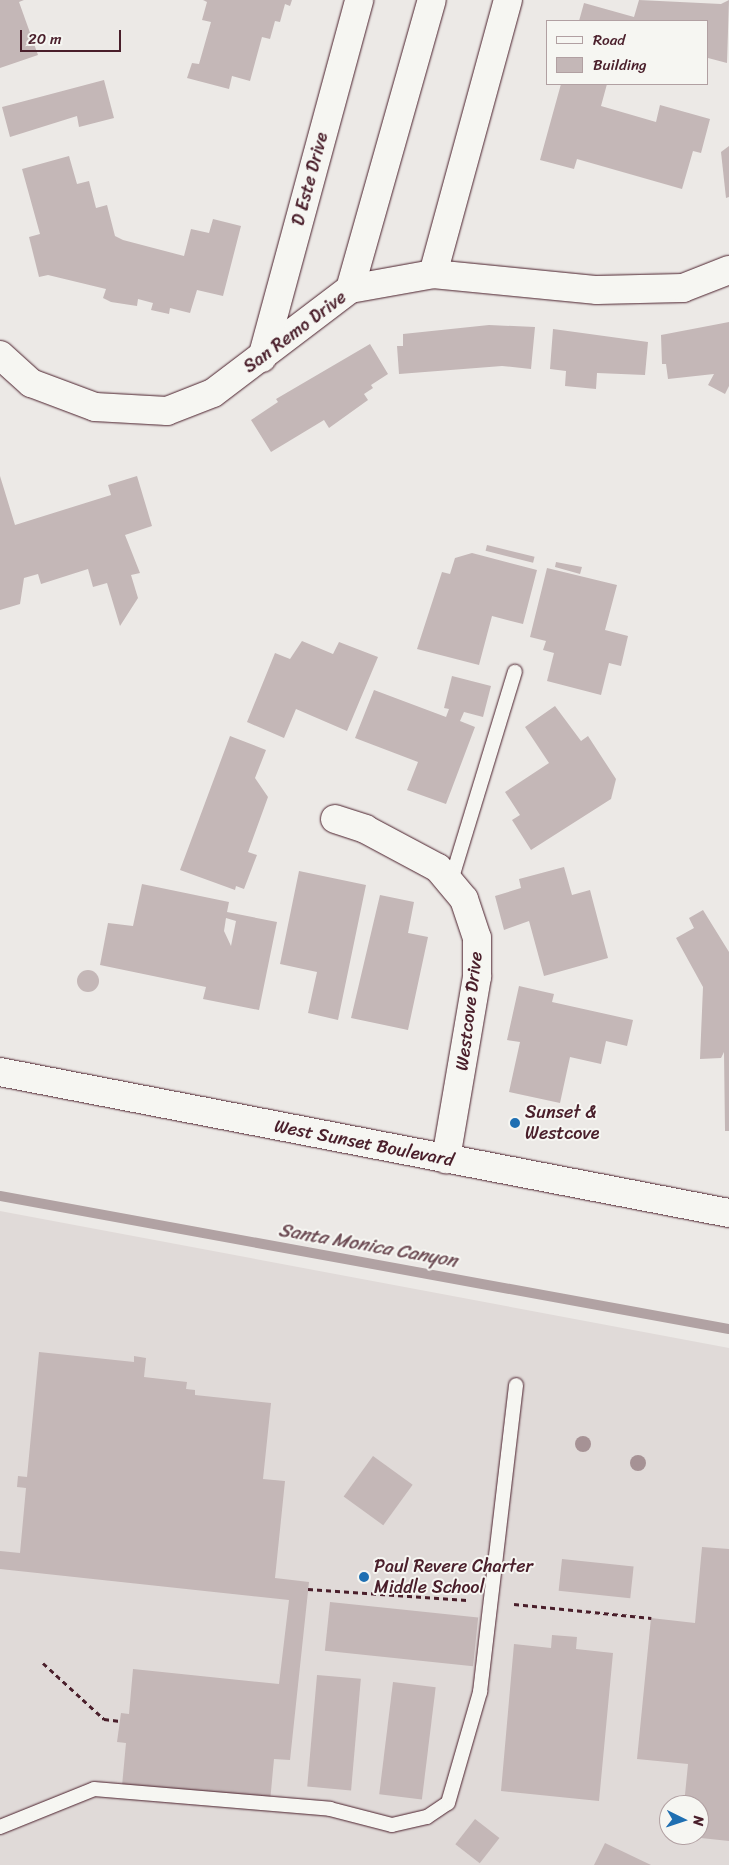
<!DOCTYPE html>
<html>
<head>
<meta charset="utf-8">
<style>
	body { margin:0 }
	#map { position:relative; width:729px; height:1865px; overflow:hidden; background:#ece9e6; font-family:Sriracha,sans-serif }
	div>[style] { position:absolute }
	.built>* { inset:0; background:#e0dad8 }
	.stream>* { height:10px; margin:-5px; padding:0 5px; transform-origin:5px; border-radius:5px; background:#b1a2a3 }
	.building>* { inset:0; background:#c4b7b7; transform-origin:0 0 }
	.round { border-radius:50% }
	.path>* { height:3px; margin-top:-1.5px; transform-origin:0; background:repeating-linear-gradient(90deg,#4a1f2b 0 5px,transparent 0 9px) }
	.roads { filter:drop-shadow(0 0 1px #4a1f2b) drop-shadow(0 0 1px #4a1f2b) }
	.service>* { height:14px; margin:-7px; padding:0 7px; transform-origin:7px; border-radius:7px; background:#f6f6f2 }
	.minor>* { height:28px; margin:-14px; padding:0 14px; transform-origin:14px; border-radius:14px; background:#f6f6f2 }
	.secondary>* { height:28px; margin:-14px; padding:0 14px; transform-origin:14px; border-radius:14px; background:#f6f6f2 }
	.trees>* { width:16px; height:16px; margin:-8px; border-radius:50%; background:#a69295 }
	.dots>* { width:14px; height:14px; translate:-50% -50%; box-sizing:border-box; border:2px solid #f6f6f2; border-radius:50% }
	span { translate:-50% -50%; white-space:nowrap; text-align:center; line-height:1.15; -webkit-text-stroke:4px #f6f6f2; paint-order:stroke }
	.street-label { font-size:18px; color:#4a1f2b }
	.poi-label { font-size:18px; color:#4a1f2b }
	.left { translate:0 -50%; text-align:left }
	.water-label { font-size:19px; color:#6e4d55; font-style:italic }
	.legend { position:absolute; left:546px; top:20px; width:162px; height:65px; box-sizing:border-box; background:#f6f6f2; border:1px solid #b1a0a2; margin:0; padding:6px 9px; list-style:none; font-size:15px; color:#4a1f2b }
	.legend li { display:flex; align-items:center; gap:10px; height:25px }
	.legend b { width:25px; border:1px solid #b1a0a2 }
	.north { position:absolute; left:659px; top:1795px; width:50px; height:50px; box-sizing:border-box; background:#f6f6f2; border:1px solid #b1a0a2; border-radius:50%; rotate:94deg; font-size:14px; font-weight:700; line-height:20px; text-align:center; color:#4a1f2b }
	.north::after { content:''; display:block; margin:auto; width:18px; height:22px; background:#1f6fb2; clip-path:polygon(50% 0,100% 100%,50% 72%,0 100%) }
	.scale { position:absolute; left:20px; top:30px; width:101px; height:22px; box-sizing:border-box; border:2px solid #4a1f2b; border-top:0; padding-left:6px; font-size:15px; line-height:18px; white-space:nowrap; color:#4a1f2b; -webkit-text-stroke:4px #f6f6f2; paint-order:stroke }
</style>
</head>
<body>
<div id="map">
	<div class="built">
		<i style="clip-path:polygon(evenodd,0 1211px,729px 1348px,729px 1865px,0 1865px,0 1211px,669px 1805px,699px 1805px,699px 1835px,669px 1835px,669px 1805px)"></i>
	</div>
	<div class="stream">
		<i style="left:0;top:1196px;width:741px;rotate:10.34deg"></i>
	</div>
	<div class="building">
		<i style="clip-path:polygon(0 0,24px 0,19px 2px,38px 55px,0 68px)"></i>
		<i style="clip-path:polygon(203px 0,292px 0,290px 6px,285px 4px,280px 22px,275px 21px,270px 39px,262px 37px,250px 81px,232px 76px,229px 89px,187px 78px,192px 63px,199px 64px,211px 22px,202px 20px,207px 2px)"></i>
		<i style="clip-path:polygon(639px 0,721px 4px,729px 0,727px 63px,708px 58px,708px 21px,579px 21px,584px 3px,634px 17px)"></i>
		<i style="clip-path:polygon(104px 80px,114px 118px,79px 127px,77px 116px,10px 137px,2px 107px)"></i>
		<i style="clip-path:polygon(561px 84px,607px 84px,601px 106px,656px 122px,660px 105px,710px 119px,701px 153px,693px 151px,682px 189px,577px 159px,574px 169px,540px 160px)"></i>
		<i style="clip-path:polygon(729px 146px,729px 197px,726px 198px,721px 152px)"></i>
		<i style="clip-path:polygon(69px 156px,77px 184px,89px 181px,96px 208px,107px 205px,115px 236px,123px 240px,184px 256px,191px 229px,209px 233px,213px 219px,241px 226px,223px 296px,197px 290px,190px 313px,170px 308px,169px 314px,151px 310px,153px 303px,138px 299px,137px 306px,111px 302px,103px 298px,106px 289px,48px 275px,39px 277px,29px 237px,40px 234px,22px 169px)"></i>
		<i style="clip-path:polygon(729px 322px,729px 386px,725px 394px,708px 385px,714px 374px,668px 379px,666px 364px,662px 364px,661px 335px)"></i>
		<i style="clip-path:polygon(489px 325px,535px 327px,531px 369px,502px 366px,399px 374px,397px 346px,403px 346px,403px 334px)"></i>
		<i style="clip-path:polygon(553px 329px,648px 342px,645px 375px,597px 373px,596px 389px,565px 386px,566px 371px,550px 369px)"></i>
		<i style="clip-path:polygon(370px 344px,388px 374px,371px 385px,373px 388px,364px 394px,368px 400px,329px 428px,324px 420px,271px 452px,251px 420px,278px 402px,276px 399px)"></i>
		<i style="clip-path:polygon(0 476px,15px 525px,111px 495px,108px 485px,137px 476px,152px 526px,125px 535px,140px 573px,131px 575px,138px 598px,120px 626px,107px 583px,93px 587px,88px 569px,41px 584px,38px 574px,24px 578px,20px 604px,0 610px)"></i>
		<i style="left:487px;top:545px;width:49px;height:6px;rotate:14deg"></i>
		<i style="clip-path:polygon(472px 553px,537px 570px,523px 624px,492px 616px,479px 665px,417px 649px,442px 572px,450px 574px,455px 558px)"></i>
		<i style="clip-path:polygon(556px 562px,582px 567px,580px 574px,555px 567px)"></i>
		<i style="clip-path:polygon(547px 568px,617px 585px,605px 630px,628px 636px,621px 666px,609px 663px,601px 695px,547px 681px,554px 653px,543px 650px,546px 641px,530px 637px)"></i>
		<i style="clip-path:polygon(302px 641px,333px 654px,339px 642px,378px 657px,347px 731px,296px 709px,284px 738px,247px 722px,275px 653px,290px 659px)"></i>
		<i style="clip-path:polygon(452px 676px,491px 686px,483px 717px,464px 712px,460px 721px,475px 727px,446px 804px,407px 790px,418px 762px,355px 738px,374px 690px,446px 717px,449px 709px,444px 708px)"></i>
		<i style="clip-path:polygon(555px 706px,581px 741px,588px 736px,616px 779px,611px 799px,531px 850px,512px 820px,520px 815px,505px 792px,549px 763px,525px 727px)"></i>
		<i style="clip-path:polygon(230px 736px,266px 750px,255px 778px,268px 797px,248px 852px,257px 855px,244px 889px,236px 886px,235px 890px,180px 870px)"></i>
		<i style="clip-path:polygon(564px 867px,572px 895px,590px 890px,608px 958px,544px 976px,529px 921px,504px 930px,495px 896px,521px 888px,519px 879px)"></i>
		<i style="clip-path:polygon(299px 871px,366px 885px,338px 1020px,308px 1013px,317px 972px,280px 964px)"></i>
		<i style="clip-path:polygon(evenodd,142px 884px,229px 902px,227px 912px,277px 922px,259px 1010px,203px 999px,206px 987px,100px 965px,108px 923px,133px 926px,142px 884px,226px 918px,236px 921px,231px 946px,224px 931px,226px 918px)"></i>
		<i style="clip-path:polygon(380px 895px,414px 902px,408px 933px,428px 937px,408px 1030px,351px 1018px)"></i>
		<i style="clip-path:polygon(703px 910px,729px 952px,729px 1131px,725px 1131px,724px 1052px,721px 1058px,700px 1059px,703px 987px,676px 938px,694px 928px,689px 918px)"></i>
		<i class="round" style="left:77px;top:970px;width:22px;height:22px"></i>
		<i style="clip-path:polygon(519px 986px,554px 994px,552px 1002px,633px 1020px,627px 1046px,606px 1041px,601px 1064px,570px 1057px,560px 1103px,509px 1092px,520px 1042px,507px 1040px)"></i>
		<i style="clip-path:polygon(39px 1352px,134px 1362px,134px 1356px,146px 1358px,144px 1377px,187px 1382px,186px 1389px,195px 1390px,195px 1395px,271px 1403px,263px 1479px,285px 1481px,275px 1578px,309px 1582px,290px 1760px,274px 1759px,270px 1802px,122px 1786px,126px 1743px,117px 1742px,121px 1713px,129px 1714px,133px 1669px,279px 1684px,289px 1600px,0 1569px,0 1551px,20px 1553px,26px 1488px,17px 1487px,18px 1476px,27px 1477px)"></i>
		<i style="left:373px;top:1456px;width:49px;height:50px;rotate:36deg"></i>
		<i style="clip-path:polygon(702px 1547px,729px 1549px,729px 1841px,682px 1836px,699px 1835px,699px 1805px,684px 1805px,688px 1764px,637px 1759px,651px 1618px,695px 1623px)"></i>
		<i style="left:562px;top:1559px;width:72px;height:32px;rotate:6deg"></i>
		<i style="left:330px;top:1602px;width:149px;height:49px;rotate:6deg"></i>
		<i style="clip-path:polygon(552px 1635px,577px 1637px,576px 1649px,613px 1653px,599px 1801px,501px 1791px,514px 1644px,551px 1648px)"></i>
		<i style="left:317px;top:1675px;width:44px;height:112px;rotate:5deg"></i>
		<i style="left:393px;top:1682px;width:43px;height:113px;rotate:7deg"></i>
		<i style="left:475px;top:1819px;width:31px;height:32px;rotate:38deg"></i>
		<i style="clip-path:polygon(605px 1843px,651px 1865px,594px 1865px)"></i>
	</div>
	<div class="path">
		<i style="left:308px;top:1589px;width:159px;rotate:4deg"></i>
		<i style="left:514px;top:1604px;width:138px;rotate:5.8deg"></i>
		<i style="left:43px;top:1663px;width:83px;rotate:42.6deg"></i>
		<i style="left:104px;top:1719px;width:16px;rotate:7deg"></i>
	</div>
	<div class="roads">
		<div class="service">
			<i style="left:450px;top:884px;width:222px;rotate:-73deg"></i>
			<i style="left:0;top:1827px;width:101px;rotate:-22deg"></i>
			<i style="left:94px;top:1789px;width:237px;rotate:4.8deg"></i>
			<i style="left:330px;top:1809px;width:64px;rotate:14.5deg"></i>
			<i style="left:392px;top:1825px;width:36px;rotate:-13deg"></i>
			<i style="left:427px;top:1817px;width:25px;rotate:-34deg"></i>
			<i style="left:448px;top:1803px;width:116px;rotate:-73.9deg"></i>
			<i style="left:480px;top:1692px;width:309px;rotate:-83.3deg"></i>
		</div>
		<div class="minor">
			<i style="left:433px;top:274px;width:284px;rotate:-74.7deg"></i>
			<i style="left:350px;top:289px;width:300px;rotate:-74.2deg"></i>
			<i style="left:0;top:355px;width:42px;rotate:42.1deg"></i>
			<i style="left:31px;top:383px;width:68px;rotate:20.6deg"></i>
			<i style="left:95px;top:407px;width:72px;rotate:3.2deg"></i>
			<i style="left:167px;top:411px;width:49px;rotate:-21.4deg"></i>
			<i style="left:213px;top:393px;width:172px;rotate:-37.2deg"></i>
			<i style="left:350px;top:289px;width:84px;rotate:-10.2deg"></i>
			<i style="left:433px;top:274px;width:165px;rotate:5.6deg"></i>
			<i style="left:597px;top:290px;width:86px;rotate:-1.3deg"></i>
			<i style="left:683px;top:288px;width:49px;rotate:-21.4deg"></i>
			<i style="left:262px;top:358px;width:371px;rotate:-74.8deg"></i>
			<i style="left:335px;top:819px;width:32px;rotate:18deg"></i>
			<i style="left:365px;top:829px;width:83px;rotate:28.1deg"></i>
			<i style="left:438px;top:868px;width:40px;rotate:50deg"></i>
			<i style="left:464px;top:899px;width:41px;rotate:71.6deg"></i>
			<i style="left:477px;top:938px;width:39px;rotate:90deg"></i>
			<i style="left:477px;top:977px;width:185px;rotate:99.7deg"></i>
		</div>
		<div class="secondary">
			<i style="left:0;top:1072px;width:743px;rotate:10.95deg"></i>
		</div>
	</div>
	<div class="trees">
		<i style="left:583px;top:1444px"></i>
		<i style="left:638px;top:1463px"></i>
	</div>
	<div class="dots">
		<i style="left:515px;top:1123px;background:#1f6fb2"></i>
		<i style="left:364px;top:1577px;background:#1f6fb2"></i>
	</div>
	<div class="street-label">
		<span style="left:310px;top:179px;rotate:-75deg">D Este Drive</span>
		<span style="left:295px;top:332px;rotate:-37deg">San Remo Drive</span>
		<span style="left:469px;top:1011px;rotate:-83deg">Westcove Drive</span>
		<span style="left:364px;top:1143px;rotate:11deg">West Sunset Boulevard</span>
	</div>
	<div class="poi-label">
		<span class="left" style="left:525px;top:1123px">Sunset &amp;<br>Westcove</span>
		<span class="left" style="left:374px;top:1577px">Paul Revere Charter<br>Middle School</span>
	</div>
	<div class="water-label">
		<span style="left:368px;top:1245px;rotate:10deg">Santa Monica Canyon</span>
	</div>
	<ul class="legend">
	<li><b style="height:6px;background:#f6f6f2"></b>Road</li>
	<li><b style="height:14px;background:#c4b7b7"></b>Building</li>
	</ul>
	<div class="north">N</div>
	<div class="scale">20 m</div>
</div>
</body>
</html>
